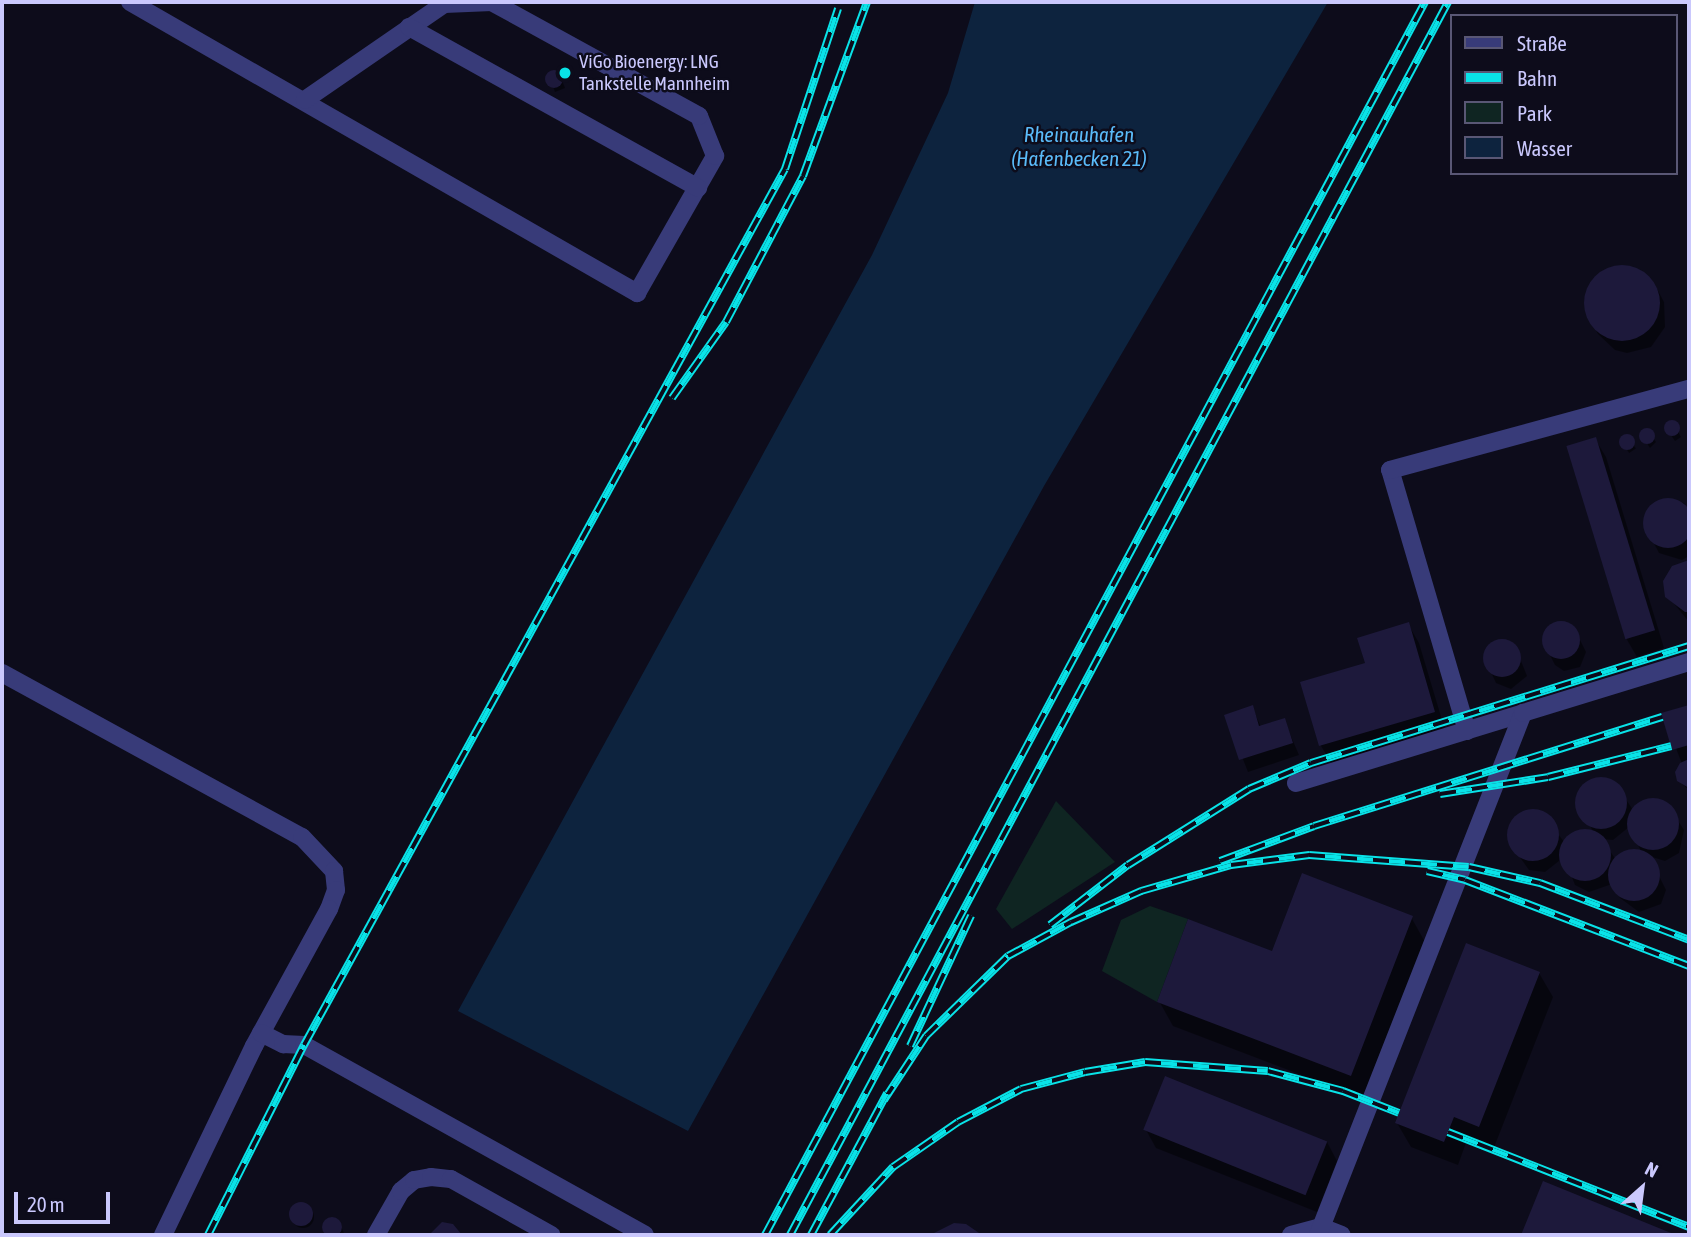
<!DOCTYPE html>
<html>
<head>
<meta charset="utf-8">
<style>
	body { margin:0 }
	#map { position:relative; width:1691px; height:1237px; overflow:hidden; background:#0d0c1b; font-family:"Asap Condensed",sans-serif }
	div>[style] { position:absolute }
	.green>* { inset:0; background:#0f2522 }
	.water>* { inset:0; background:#0d233e }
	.shadow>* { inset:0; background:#0007; transform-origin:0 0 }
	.round { border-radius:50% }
	.building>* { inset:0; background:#1d193b; transform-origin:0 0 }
	.minor>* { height:18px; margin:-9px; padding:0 9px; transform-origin:9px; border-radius:9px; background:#383b79 }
	.rail>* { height:8px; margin-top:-4px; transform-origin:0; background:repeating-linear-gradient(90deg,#0d0c1b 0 16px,#09e3e8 0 32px); box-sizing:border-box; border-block:2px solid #09e3e8 }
	.dots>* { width:19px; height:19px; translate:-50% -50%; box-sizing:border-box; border:4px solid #0d0c1b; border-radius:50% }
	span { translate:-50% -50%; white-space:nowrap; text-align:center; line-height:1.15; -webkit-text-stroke:5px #0d0c1b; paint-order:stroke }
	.poi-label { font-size:19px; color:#cac8fd }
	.left { translate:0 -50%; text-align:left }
	.water-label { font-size:21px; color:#5abbf9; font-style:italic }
	.frame { position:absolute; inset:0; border:4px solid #cac8fd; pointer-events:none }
	.legend { position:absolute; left:1450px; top:14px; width:228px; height:161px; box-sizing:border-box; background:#0d0c1b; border:2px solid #595775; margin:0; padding:9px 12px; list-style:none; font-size:21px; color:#cac8fd }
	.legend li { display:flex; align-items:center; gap:14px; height:35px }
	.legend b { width:35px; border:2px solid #595775 }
	.north { position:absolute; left:1607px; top:1153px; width:70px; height:70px; -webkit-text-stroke:5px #0d0c1b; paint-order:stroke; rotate:28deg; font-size:19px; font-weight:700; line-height:28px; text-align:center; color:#cac8fd }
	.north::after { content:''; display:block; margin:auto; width:24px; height:32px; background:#cac8fd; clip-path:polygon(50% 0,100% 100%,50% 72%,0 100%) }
	.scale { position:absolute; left:14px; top:1192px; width:96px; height:32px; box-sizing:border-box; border:4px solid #cac8fd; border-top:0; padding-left:9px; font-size:21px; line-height:24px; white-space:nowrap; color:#cac8fd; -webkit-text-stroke:5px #0d0c1b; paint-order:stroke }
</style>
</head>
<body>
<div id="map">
	<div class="green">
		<i style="clip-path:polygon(1056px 801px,1115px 862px,1012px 929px,996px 909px)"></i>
		<i style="clip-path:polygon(1150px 906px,1188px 919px,1157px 1002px,1102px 971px,1121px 920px)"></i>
	</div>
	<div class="water">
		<i style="clip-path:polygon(975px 2px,1328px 2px,1044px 486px,688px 1131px,458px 1011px,872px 255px,948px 93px)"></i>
	</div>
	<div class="shadow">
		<i style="clip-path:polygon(559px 73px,565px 88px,555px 92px,549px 75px)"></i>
		<i style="clip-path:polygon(1628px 267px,1640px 270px,1657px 289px,1664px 302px,1665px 327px,1651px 347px,1627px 353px,1615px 350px,1598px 334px,1586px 310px,1589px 287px,1605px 270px)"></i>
		<i style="clip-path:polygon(1673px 423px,1681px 437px,1675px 441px,1666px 428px)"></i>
		<i style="clip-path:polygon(1648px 431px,1656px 442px,1650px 448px,1642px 435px)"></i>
		<i style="left:1628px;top:437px;width:14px;height:8px;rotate:56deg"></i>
		<i style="clip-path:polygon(1595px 439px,1606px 457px,1664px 648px,1637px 657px,1626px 638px,1568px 447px)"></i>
		<i style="clip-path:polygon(1660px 500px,1684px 503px,1689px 511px,1689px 556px,1682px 560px,1659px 553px,1645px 526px,1649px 510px)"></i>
		<i style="clip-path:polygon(1688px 562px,1689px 562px,1689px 622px,1672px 601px)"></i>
		<i style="clip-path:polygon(1563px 622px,1574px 628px,1586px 652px,1580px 667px,1564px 671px,1555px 665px,1543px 641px,1551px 625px)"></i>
		<i style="clip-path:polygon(1408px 624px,1419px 643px,1445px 730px,1332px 764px,1321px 746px,1302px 683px,1367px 664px)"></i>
		<i style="clip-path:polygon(1504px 641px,1515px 646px,1527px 676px,1511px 689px,1496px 683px,1485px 659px,1493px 643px)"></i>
		<i style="clip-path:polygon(1689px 706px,1689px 790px,1679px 781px,1682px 764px,1663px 714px)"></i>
		<i style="clip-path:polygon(1252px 707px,1261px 727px,1284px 720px,1299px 755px,1248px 772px,1226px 716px)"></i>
		<i style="clip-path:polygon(evenodd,1600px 778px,1615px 783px,1633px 810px,1644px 801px,1667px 804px,1684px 830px,1679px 853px,1665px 861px,1649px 856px,1666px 890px,1661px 904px,1639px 912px,1620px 898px,1612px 884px,1589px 892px,1575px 885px,1564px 857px,1545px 872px,1529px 870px,1511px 845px,1512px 822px,1524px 812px,1540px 811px,1565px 843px,1584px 830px,1595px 834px,1577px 805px,1585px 784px,1600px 778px,1629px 827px,1643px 855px,1625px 852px,1616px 860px,1602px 839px,1613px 840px,1629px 827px)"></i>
		<i style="clip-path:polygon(1411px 917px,1425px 942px,1365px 1099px,1173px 1026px,1159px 1001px,1273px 953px)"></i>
		<i style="clip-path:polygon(1539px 973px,1553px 997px,1493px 1150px,1467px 1140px,1458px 1165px,1411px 1147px,1397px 1123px)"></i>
		<i style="clip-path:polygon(1146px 1130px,1327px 1142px,1337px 1161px,1317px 1212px,1156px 1148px)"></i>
		<i style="clip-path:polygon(1544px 1184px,1672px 1235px,1523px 1235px)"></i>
		<i class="round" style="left:292px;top:1206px;width:22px;height:22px"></i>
		<i style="clip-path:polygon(328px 1220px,340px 1225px,345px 1235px,326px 1235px,323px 1224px)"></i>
	</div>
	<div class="building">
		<i class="round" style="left:545px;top:70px;width:18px;height:18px"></i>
		<i class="round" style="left:1584px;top:265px;width:76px;height:76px"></i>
		<i class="round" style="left:1664px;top:420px;width:16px;height:16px"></i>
		<i class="round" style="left:1639px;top:428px;width:16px;height:16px"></i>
		<i class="round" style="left:1619px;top:434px;width:16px;height:16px"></i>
		<i style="left:1596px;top:437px;width:202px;height:31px;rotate:73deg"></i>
		<i class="round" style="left:1643px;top:498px;width:50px;height:50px"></i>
		<i style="clip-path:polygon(1689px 560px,1689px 612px,1685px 612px,1665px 597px,1663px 581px,1672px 566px)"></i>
		<i class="round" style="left:1542px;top:621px;width:38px;height:38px"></i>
		<i style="clip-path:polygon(1409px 622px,1435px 712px,1319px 746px,1300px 682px,1365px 663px,1357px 638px)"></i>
		<i class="round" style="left:1483px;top:639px;width:38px;height:38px"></i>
		<i style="clip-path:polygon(1253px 705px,1259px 726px,1285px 718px,1293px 743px,1239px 760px,1224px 715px)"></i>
		<i style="clip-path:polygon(1689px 705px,1689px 745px,1672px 750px,1661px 713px)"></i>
		<i style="clip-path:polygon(1689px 759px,1689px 788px,1677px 781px,1675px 772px,1680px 763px)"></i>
		<i class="round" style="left:1575px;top:777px;width:52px;height:52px"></i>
		<i class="round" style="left:1627px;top:798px;width:52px;height:52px"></i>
		<i class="round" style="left:1507px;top:809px;width:52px;height:52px"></i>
		<i class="round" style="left:1559px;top:829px;width:52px;height:52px"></i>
		<i class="round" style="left:1608px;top:849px;width:52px;height:52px"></i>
		<i style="clip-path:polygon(1302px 873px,1413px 916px,1351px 1076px,1157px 1002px,1188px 919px,1272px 951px)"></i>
		<i style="clip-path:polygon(1466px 943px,1540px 972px,1479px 1127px,1454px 1117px,1444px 1142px,1395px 1123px)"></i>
		<i style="left:1165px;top:1076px;width:175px;height:58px;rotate:22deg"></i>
		<i style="clip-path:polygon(1543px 1181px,1676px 1235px,1521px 1235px)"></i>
		<i class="round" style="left:289px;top:1202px;width:24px;height:24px"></i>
		<i class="round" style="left:322px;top:1217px;width:20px;height:20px"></i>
		<i style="clip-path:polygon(442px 1222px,453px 1224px,462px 1235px,429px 1235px)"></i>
		<i style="clip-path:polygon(954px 1223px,966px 1224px,982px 1235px,930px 1235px)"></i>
	</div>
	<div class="minor">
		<i style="left:130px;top:2px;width:585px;rotate:29.85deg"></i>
		<i style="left:637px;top:293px;width:158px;rotate:-60.3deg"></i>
		<i style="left:715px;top:156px;width:43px;rotate:-111.8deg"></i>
		<i style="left:699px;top:116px;width:236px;rotate:-151.2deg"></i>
		<i style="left:492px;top:2px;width:48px;rotate:177.6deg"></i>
		<i style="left:444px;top:4px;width:169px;rotate:145.4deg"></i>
		<i style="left:409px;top:27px;width:331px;rotate:29.1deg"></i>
		<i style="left:2px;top:673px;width:342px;rotate:28.7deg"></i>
		<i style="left:302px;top:837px;width:47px;rotate:46.7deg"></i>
		<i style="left:334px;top:871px;width:19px;rotate:84deg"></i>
		<i style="left:336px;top:890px;width:20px;rotate:110deg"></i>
		<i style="left:329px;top:909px;width:156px;rotate:118.7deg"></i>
		<i style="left:254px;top:1046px;width:210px;rotate:115.7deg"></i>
		<i style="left:1467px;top:731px;width:272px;rotate:-106.4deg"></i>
		<i style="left:1390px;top:470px;width:310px;rotate:-15.2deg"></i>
		<i style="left:1296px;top:783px;width:238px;rotate:-17.1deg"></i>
		<i style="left:261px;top:1033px;width:25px;rotate:27deg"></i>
		<i style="left:283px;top:1044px;width:21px;rotate:3deg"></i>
		<i style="left:304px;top:1045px;width:390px;rotate:29.1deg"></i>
		<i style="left:376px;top:1235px;width:51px;rotate:-60.4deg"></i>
		<i style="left:401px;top:1191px;width:17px;rotate:-40deg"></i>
		<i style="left:414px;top:1180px;width:17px;rotate:-10deg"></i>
		<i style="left:431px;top:1177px;width:20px;rotate:6deg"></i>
		<i style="left:451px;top:1179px;width:115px;rotate:29.2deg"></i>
		<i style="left:1291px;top:1235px;width:31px;rotate:-15deg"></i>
		<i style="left:1321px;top:1227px;width:22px;rotate:21deg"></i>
		<i style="left:1318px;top:1235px;width:561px;rotate:-68.56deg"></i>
		<i style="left:1523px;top:713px;width:174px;rotate:-17.1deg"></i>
	</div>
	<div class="rail">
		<i style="left:672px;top:398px;width:93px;rotate:-54.6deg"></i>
		<i style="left:726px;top:322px;width:165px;rotate:-62.2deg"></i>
		<i style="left:803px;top:176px;width:185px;rotate:-69.8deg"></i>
		<i style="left:1440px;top:794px;width:109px;rotate:-8.9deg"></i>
		<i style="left:1548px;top:777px;width:127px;rotate:-14.1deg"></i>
		<i style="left:1220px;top:861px;width:100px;rotate:-20.4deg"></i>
		<i style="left:1314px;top:826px;width:365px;rotate:-17.4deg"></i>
		<i style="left:1427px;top:871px;width:39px;rotate:13deg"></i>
		<i style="left:1465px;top:880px;width:240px;rotate:21deg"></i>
		<i style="left:1050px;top:925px;width:98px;rotate:-37.6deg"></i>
		<i style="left:1128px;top:865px;width:143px;rotate:-32.1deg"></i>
		<i style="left:1249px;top:789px;width:67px;rotate:-22.8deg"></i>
		<i style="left:1311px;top:763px;width:396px;rotate:-17.2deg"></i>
		<i style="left:910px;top:1046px;width:144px;rotate:-64.9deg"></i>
		<i style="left:884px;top:1100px;width:77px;rotate:-56.7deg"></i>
		<i style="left:926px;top:1036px;width:115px;rotate:-44.3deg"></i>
		<i style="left:1008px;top:956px;width:72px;rotate:-28.4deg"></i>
		<i style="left:1071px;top:922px;width:77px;rotate:-23.9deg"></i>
		<i style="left:1141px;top:891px;width:94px;rotate:-16.1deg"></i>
		<i style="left:1231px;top:865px;width:79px;rotate:-7.3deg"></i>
		<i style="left:1309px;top:855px;width:160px;rotate:4.3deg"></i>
		<i style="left:1469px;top:867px;width:73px;rotate:12.7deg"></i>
		<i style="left:1540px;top:883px;width:160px;rotate:20.9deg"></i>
		<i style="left:1448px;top:1132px;width:259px;rotate:21.5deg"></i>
		<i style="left:208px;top:1235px;width:213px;rotate:-63.2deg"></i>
		<i style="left:304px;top:1045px;width:999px;rotate:-61.23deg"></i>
		<i style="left:785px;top:169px;width:169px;rotate:-71.7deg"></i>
		<i style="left:765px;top:1235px;width:1399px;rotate:-61.84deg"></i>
		<i style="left:790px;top:1235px;width:1398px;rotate:-61.91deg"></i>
		<i style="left:811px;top:1235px;width:161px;rotate:-61.8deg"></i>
		<i style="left:830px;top:1235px;width:93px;rotate:-47.2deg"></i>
		<i style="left:893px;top:1167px;width:79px;rotate:-34.7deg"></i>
		<i style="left:958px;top:1122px;width:71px;rotate:-27.6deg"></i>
		<i style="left:1021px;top:1089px;width:66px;rotate:-14.9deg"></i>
		<i style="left:1085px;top:1072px;width:61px;rotate:-9.5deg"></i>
		<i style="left:1145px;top:1062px;width:123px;rotate:4.2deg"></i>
		<i style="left:1268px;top:1071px;width:78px;rotate:14.9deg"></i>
		<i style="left:1343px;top:1091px;width:60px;rotate:21.4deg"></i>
	</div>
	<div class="dots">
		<i style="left:565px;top:73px;background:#09e3e8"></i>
	</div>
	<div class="poi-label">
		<span class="left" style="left:579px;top:73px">ViGo Bioenergy: LNG<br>Tankstelle Mannheim</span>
	</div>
	<div class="water-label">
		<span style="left:1079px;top:146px">Rheinauhafen<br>(Hafenbecken 21)</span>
	</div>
	<div class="frame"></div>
	<ul class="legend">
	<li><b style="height:9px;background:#383b79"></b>Straße</li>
	<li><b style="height:9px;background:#09e3e8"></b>Bahn</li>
	<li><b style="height:19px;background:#0f2522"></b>Park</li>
	<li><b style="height:19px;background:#0d233e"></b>Wasser</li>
	</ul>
	<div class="north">N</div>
	<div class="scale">20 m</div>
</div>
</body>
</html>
